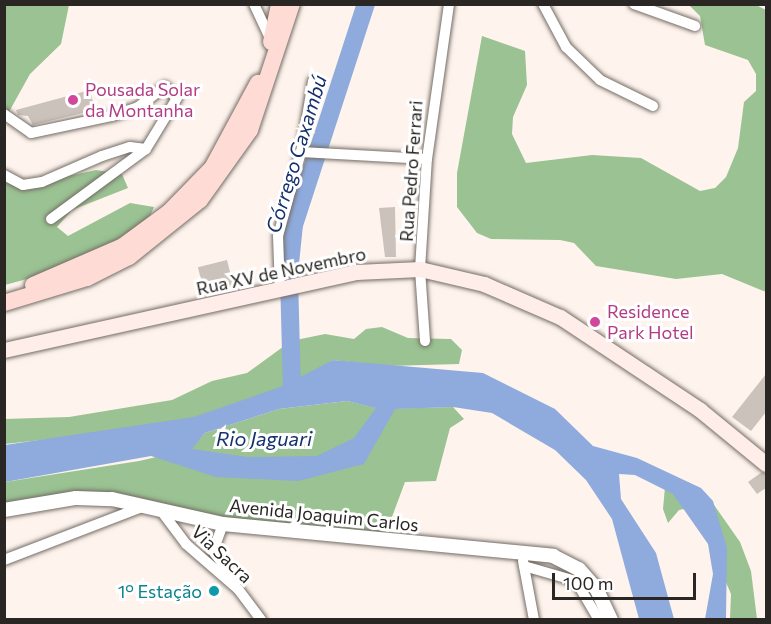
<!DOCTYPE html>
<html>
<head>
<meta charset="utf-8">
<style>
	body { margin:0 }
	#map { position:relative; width:771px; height:624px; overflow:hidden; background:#fef4ed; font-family:Commissioner,sans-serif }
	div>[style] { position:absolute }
	.forest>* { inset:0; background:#9ac292 }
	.water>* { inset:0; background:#8faadc }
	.river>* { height:18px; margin:-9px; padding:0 9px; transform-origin:9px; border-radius:9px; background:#8faadc }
	.building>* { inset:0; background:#cbc2bb; transform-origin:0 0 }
	.roads { filter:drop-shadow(0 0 2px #746c66) drop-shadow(0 0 2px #746c66) }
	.minor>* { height:10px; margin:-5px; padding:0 5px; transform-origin:5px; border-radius:5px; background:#fff }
	.tertiary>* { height:14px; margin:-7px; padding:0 7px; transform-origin:7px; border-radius:7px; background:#fff }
	.secondary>* { height:15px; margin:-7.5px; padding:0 7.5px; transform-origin:7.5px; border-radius:7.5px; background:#ffedea }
	.primary>* { height:16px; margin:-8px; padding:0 8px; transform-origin:8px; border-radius:8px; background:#fedbd5 }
	.dots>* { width:16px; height:16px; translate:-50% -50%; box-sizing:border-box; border:3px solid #fff; border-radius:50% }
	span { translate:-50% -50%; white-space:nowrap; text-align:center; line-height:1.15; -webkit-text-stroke:6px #fff; paint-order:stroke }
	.hotel-label { font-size:18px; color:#b23c85 }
	.left { translate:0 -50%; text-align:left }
	.street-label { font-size:18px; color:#292623 }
	.culture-label { font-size:18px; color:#0d838f }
	.right { translate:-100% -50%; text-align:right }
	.water-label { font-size:20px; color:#15316d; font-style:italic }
	.frame { position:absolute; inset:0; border:6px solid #292623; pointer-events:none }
	.scale { position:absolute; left:552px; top:573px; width:144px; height:27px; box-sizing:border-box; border:3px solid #292623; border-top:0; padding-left:8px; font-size:18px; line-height:21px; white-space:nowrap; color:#292623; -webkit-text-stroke:4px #fff; paint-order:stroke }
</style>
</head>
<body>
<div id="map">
	<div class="forest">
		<i style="clip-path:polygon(5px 5px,69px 5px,61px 44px,30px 74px,5px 119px)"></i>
		<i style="clip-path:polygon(689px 5px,756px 5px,766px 10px,766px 292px,722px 274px,676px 279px,596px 266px,574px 243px,560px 240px,491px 239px,477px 233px,457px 207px,457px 173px,482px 36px,525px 51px,527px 85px,513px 117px,512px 134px,526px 163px,592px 155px,641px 158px,700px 191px,715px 188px,726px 177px,738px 148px,744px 102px,756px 91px,756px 74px,748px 60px,705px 45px,700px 16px)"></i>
		<i style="clip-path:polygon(96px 170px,122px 174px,128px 188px,72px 210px,57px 227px,68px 236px,130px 203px,154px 207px,141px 237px,85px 263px,5px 285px,5px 180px,23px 186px)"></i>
		<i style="clip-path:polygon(382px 327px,408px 338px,451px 339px,462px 350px,459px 364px,387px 366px,333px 360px,288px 388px,195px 423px,5px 444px,4px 419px,69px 417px,172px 400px,212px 381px,247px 373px,291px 341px,325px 334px,354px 339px,366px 329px)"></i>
		<i style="clip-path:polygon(347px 401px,382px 409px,453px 407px,464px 419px,450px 428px,436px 481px,405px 482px,386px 533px,215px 521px,129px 500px,5px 506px,5px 482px,139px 461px,191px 449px,205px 433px,279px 409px)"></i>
		<i style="clip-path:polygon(666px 476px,712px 502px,740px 542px,751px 571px,757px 619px,730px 619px,731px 594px,694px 507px,679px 510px,668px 523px,663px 509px)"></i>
	</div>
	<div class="water">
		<i style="clip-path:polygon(evenodd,333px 360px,483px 373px,555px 409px,593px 446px,637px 458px,701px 488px,713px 501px,727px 548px,726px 619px,705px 619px,713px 574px,708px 544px,673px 494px,635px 475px,619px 474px,621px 499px,656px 553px,674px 619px,639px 619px,612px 519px,586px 480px,555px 450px,492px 413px,453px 407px,395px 409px,364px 464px,298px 481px,216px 477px,151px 456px,5px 482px,5px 445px,194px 417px,283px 386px,333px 360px,347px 401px,376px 408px,354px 438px,317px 456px,247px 457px,192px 449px,205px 433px,279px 409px,347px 401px)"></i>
	</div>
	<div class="river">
		<i style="left:292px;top:391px;width:118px;rotate:-91.5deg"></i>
		<i style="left:289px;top:273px;width:48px;rotate:-84.1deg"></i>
		<i style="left:294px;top:225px;width:232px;rotate:-72deg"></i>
	</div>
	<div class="building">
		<i style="clip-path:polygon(90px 90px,95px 110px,33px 125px,28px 116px,18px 115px,16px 110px)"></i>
		<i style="clip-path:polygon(395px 207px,396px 257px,385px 257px,379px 208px)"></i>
		<i style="left:227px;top:260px;width:29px;height:30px;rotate:76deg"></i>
		<i style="clip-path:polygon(766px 374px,766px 412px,751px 431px,732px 417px)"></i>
		<i style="clip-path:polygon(762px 472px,766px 473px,766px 488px,757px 494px,748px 482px)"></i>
	</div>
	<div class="roads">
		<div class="minor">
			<i style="left:254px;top:4px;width:40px;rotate:65deg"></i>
			<i style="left:543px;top:4px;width:49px;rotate:61.9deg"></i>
			<i style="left:566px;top:47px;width:47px;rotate:44.1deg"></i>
			<i style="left:600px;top:80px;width:59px;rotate:26.1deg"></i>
			<i style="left:634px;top:4px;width:65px;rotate:19.8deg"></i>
			<i style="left:4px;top:114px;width:33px;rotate:35deg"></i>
			<i style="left:31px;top:133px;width:83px;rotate:-11.9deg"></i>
			<i style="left:112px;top:116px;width:28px;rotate:-19deg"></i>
			<i style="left:138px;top:107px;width:34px;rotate:-37deg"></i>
			<i style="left:165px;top:87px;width:16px;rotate:43deg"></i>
			<i style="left:177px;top:98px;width:60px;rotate:121.3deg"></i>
			<i style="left:146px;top:149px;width:118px;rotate:143.6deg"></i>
			<i style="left:301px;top:152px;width:126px;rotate:3.2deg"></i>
			<i style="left:4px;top:175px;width:21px;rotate:28deg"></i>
			<i style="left:23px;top:185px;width:19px;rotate:-9deg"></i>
			<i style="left:42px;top:182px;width:65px;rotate:-23.4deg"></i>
			<i style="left:102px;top:156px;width:29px;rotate:-18deg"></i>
			<i style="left:130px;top:147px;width:16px;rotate:7deg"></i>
			<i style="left:280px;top:290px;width:54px;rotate:-92.1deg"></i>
			<i style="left:278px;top:236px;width:87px;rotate:-74.7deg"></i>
			<i style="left:301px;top:152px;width:72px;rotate:-80.4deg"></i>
			<i style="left:425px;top:341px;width:72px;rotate:-94deg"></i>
			<i style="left:420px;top:269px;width:110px;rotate:-86.4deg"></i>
			<i style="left:427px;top:159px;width:157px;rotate:-81.9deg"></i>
			<i style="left:162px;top:512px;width:40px;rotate:53deg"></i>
			<i style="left:186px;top:544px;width:69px;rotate:40.9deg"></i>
			<i style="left:238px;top:589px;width:39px;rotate:53deg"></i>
			<i style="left:223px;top:524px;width:29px;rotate:110deg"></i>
			<i style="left:213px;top:551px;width:38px;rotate:53deg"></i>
			<i style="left:4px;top:560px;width:151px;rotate:-21deg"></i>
			<i style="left:523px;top:561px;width:60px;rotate:79.4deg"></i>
			<i style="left:524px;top:566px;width:54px;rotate:16.1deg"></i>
			<i style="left:576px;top:581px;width:45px;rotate:59.5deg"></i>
		</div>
		<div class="tertiary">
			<i style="left:4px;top:510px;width:73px;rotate:-9.5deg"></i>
			<i style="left:76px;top:498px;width:36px;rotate:2deg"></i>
			<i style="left:112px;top:499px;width:114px;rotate:12.7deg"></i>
			<i style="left:223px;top:524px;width:332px;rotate:5.5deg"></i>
			<i style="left:553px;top:556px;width:29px;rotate:27deg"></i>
			<i style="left:579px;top:569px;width:28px;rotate:49deg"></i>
			<i style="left:597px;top:590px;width:33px;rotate:65deg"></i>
		</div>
		<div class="secondary">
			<i style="left:4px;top:350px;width:361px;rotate:-12.5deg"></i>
			<i style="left:356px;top:272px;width:64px;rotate:-2.7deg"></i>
			<i style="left:420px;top:269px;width:66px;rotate:13.2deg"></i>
			<i style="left:484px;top:284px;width:83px;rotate:23.5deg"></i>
			<i style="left:560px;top:317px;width:168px;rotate:33.6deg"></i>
			<i style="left:700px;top:410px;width:85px;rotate:39.3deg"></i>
		</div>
		<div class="primary">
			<i style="left:271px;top:42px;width:39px;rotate:-78deg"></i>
			<i style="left:33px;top:285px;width:98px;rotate:-23.4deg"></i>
			<i style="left:123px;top:246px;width:57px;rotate:-36.5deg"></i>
			<i style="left:169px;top:212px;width:62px;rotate:-45.7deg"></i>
			<i style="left:212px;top:168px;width:97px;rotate:-61.6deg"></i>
			<i style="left:4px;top:303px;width:87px;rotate:-16.8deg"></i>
			<i style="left:87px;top:278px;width:47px;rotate:-26.6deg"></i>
			<i style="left:129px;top:257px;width:91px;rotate:-38.8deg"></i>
			<i style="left:200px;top:200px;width:86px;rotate:-54.5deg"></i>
			<i style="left:250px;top:130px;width:133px;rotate:-71.6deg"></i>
		</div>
	</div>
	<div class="dots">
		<i style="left:73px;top:100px;background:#d1479c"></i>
		<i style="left:595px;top:322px;background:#d1479c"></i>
		<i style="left:214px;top:591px;background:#0f9aa8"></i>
	</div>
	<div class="hotel-label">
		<span class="left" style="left:85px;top:100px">Pousada Solar<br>da Montanha</span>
		<span class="left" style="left:607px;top:322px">Residence<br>Park Hotel</span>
	</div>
	<div class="street-label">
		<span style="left:411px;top:171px;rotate:-86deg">Rua Pedro Ferrari</span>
		<span style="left:281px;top:271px;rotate:-12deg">Rua XV de Novembro</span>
		<span style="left:324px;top:515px;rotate:6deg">Avenida Joaquim Carlos</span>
		<span style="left:222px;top:554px;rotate:43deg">Via Sacra</span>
	</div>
	<div class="culture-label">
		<span class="right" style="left:202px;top:591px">1° Estação</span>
	</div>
	<div class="water-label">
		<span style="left:296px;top:154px;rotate:-73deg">Córrego Caxambú</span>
		<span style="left:264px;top:438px">Rio Jaguari</span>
	</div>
	<div class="frame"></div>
	<div class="scale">100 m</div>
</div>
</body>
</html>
